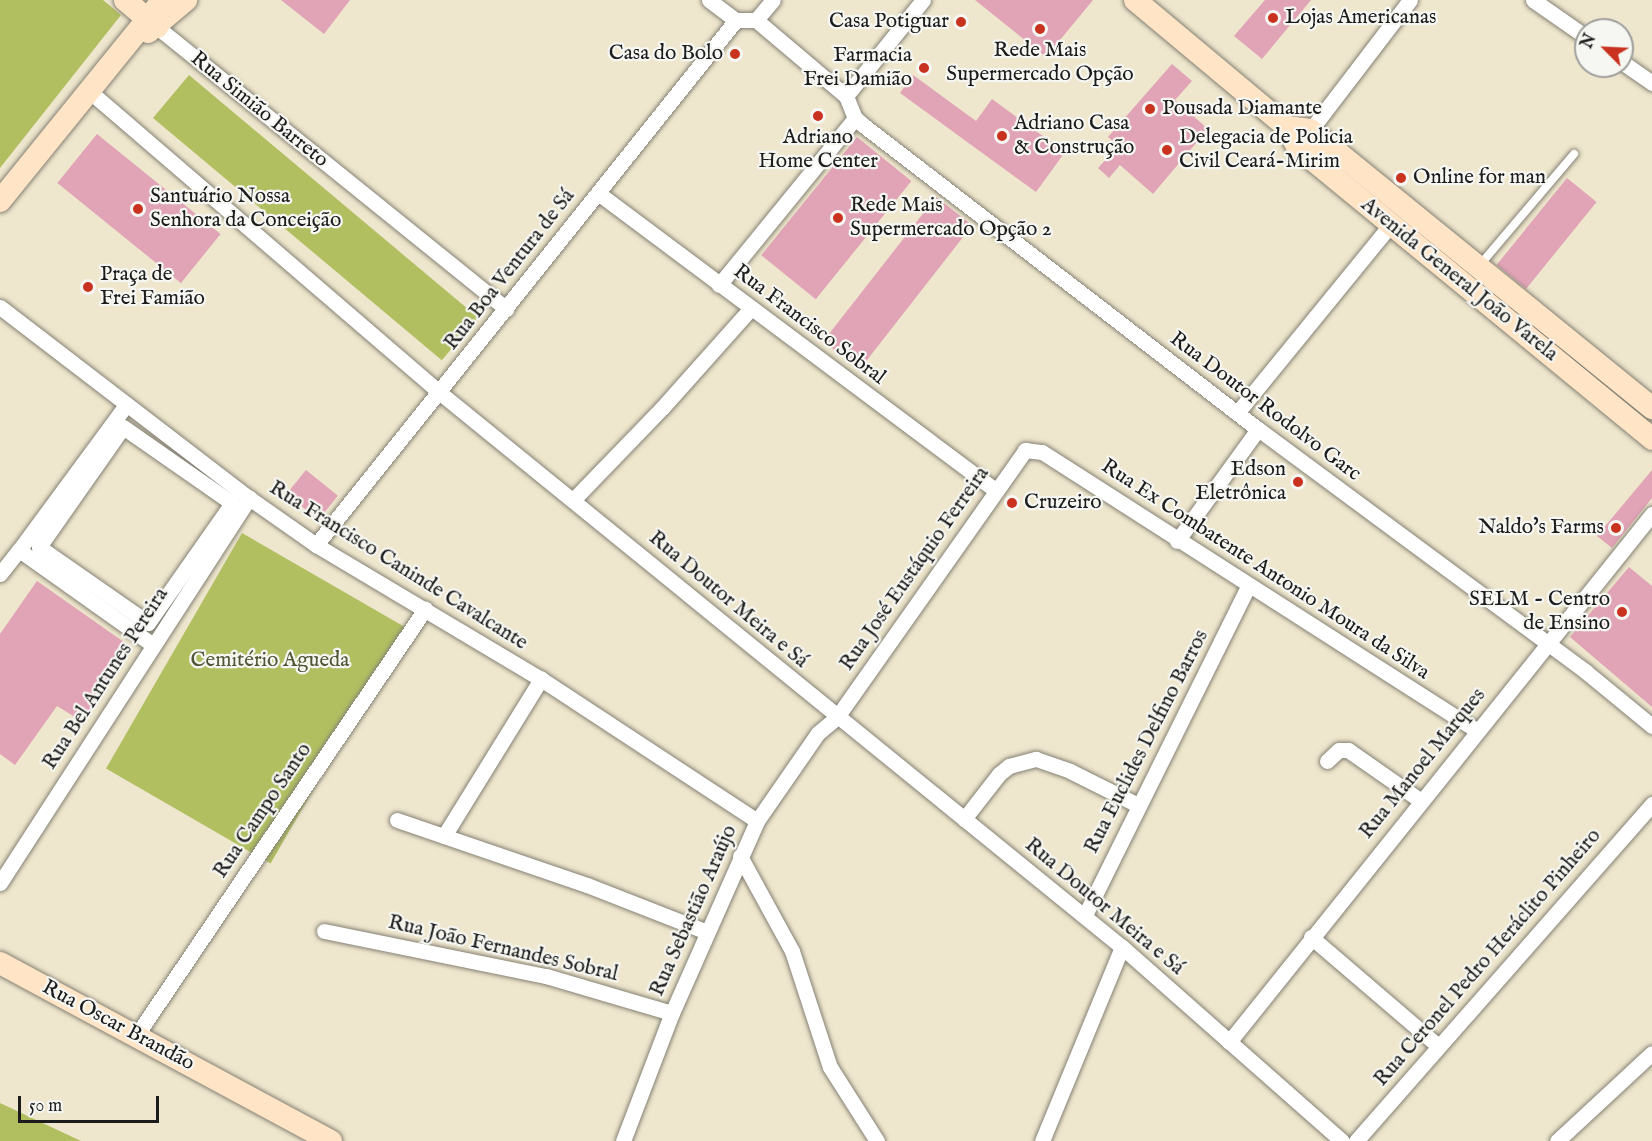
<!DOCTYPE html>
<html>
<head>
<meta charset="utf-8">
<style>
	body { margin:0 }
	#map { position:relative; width:1652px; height:1141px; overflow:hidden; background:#eee6cd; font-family:"IM FELL English",serif }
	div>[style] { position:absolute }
	.green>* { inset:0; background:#b1bf61; transform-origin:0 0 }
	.building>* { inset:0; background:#e1a3b6; transform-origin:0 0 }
	.roads { filter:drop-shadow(0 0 2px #858174) drop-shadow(0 0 2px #858174) }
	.lane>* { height:8px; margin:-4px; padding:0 4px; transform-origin:4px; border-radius:4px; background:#fff }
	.street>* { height:15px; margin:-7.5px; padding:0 7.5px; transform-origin:7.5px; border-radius:7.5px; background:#fff }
	.secondary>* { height:22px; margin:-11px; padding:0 11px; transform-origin:11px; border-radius:11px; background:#ffe4c6 }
	.dots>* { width:16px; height:16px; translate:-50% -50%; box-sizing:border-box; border:3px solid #f6f6f2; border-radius:50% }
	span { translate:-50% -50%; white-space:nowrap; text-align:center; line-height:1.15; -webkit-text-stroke:4.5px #f6f6f2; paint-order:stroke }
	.poi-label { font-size:21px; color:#1c1c1c }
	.left { translate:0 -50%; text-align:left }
	.right { translate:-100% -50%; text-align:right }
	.street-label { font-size:21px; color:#1c1c1c }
	.park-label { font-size:21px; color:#505534 }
	.north { position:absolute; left:1574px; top:18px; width:60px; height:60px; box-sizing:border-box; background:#f6f6f2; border:2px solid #9f9f9c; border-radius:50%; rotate:294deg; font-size:16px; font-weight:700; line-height:24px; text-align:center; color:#1c1c1c }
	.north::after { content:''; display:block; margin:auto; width:21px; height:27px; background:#c8321e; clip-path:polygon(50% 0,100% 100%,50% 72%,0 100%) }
	.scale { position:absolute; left:18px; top:1096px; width:141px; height:27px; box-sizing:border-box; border:3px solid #1c1c1c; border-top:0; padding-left:8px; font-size:18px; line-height:21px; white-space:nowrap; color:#1c1c1c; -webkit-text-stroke:4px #f6f6f2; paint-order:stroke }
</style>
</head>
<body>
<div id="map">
	<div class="green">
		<i style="clip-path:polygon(0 0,103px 0,121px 15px,0 168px)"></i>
		<i style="left:189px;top:75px;width:377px;height:56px;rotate:40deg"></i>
		<i style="left:242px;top:533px;width:190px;height:272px;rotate:30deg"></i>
		<i style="clip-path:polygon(0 1103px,81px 1141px,0 1141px)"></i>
	</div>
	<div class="building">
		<i style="clip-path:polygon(281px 0,350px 0,324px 34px)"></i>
		<i style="clip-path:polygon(975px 0,1093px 0,1046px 57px)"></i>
		<i style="clip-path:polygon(1265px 0,1311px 0,1262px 59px,1234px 36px)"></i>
		<i style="clip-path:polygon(1172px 64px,1192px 81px,1175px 100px,1208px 129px,1153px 194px,1120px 165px,1109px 178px,1098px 168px,1119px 146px,1108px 137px)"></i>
		<i style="clip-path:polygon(913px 75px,976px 121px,992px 99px,1065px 152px,1036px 192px,900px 93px)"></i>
		<i style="left:97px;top:134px;width:159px;height:63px;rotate:39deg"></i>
		<i style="left:857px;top:137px;width:70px;height:152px;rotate:39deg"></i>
		<i style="left:1567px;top:178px;width:38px;height:112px;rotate:39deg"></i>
		<i style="left:936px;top:197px;width:46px;height:183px;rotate:38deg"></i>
		<i style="left:306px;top:470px;width:41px;height:31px;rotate:39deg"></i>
		<i style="clip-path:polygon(1652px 470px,1652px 498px,1612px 548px,1597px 536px)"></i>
		<i style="clip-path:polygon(1629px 567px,1652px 586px,1652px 707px,1570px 637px)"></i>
		<i style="clip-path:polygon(37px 581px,131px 647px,83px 722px,57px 706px,15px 765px,0 754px,0 634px)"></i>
	</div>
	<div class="roads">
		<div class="lane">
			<i style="left:1479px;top:266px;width:147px;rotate:-49.7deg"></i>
		</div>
		<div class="street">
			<i style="left:709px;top:0;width:34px;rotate:37deg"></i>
			<i style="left:1533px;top:0;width:65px;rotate:34.9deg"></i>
			<i style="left:736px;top:20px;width:20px"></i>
			<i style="left:756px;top:20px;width:118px;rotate:40.2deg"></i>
			<i style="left:846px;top:96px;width:24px;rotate:68deg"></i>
			<i style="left:855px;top:118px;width:11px;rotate:41deg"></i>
			<i style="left:863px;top:125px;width:498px;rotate:37.6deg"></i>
			<i style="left:1258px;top:429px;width:407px;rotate:36.5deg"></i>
			<i style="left:1585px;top:671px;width:87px;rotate:39.4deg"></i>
			<i style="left:756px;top:20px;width:26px;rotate:-50deg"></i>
			<i style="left:157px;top:27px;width:449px;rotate:38.9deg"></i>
			<i style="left:1622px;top:62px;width:37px;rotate:35deg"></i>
			<i style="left:88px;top:90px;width:463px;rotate:40.7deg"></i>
			<i style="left:439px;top:392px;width:880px;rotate:39.1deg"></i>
			<i style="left:1122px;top:947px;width:293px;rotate:41.4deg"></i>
			<i style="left:846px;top:96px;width:123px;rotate:-51.3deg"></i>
			<i style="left:1306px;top:136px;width:171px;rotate:-52.6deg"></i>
			<i style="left:598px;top:193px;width:496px;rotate:36.8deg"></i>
			<i style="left:719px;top:285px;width:215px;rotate:-50.8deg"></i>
			<i style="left:0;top:307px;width:314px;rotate:37.5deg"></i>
			<i style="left:249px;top:498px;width:82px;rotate:35deg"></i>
			<i style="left:316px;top:545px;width:262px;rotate:30.8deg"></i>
			<i style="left:541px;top:679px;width:258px;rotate:33.3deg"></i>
			<i style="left:126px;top:405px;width:180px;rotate:126.4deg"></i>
			<i style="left:19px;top:550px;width:164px;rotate:35.3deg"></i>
			<i style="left:1237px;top:413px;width:244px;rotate:-50.8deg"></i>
			<i style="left:123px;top:427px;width:133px;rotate:34.9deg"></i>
			<i style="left:232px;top:503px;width:146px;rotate:125deg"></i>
			<i style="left:148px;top:623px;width:133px;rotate:-145.1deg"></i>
			<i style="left:39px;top:547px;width:146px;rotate:-55deg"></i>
			<i style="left:574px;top:499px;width:127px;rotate:-46deg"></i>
			<i style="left:662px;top:408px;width:134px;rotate:-48.3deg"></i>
			<i style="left:1177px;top:541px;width:138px;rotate:-54.1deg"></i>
			<i style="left:316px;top:545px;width:672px;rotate:-51.34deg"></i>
			<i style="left:0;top:574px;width:31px;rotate:-52deg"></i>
			<i style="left:1327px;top:761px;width:16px;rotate:-43deg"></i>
			<i style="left:1339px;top:750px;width:9px"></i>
			<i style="left:1348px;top:750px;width:89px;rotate:34.9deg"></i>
			<i style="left:964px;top:819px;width:57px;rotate:-52.1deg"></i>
			<i style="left:999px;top:774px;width:13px;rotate:-39deg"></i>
			<i style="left:1009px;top:766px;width:28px;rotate:-15deg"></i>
			<i style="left:1036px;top:759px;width:36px;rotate:19deg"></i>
			<i style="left:1070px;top:771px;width:76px;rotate:26.6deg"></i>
			<i style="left:397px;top:820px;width:201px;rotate:18.9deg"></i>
			<i style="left:587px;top:885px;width:129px;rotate:21.4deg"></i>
			<i style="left:444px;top:836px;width:185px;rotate:-58.3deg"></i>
			<i style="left:740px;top:856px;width:108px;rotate:61.3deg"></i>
			<i style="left:792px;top:951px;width:122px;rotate:71.9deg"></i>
			<i style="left:830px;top:1067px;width:88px;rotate:57.6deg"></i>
			<i style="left:0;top:883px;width:459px;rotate:-57.1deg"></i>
			<i style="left:1085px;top:915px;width:366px;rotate:-63.6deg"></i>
			<i style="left:324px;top:931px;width:227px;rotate:11.5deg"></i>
			<i style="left:546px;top:976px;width:131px;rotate:16.4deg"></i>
			<i style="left:1311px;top:937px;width:167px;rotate:40.6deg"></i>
			<i style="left:136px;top:1036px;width:516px;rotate:-55.91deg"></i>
			<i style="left:1229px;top:1042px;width:677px;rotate:-51.3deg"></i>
			<i style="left:623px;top:1141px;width:137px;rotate:-69.1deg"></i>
			<i style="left:672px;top:1013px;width:210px;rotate:-66.1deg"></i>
			<i style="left:757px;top:821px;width:107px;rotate:-55.3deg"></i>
			<i style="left:818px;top:733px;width:25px;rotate:-40deg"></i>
			<i style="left:837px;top:717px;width:327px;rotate:-54.8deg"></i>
			<i style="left:1025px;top:450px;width:17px;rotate:7deg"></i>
			<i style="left:1042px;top:452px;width:515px;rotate:32.64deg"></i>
			<i style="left:1042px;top:1141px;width:210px;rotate:-67.6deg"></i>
			<i style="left:1356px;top:1141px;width:449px;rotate:-48.7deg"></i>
			<i style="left:1557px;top:1141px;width:129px;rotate:-42.8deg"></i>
		</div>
		<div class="secondary">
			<i style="left:125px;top:0;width:42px;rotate:40.2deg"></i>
			<i style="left:1135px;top:0;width:198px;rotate:39.9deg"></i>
			<i style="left:1287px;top:127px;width:22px;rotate:63deg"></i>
			<i style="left:1297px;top:147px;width:460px;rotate:39.4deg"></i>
			<i style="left:148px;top:32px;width:50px;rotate:-40.1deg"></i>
			<i style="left:1287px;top:127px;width:23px;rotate:7deg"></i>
			<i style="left:1310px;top:130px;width:441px;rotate:39.1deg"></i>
			<i style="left:0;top:201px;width:259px;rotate:-51deg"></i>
			<i style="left:0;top:963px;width:376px;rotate:28.3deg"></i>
		</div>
	</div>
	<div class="dots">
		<i style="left:1273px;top:18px;background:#c8321e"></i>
		<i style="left:961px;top:22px;background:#c8321e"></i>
		<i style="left:1040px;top:29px;background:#c8321e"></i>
		<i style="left:735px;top:54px;background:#c8321e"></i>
		<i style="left:924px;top:68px;background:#c8321e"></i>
		<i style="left:1150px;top:109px;background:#c8321e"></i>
		<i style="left:818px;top:116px;background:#c8321e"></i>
		<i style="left:1002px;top:136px;background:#c8321e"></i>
		<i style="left:1167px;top:150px;background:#c8321e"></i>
		<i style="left:1401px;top:178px;background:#c8321e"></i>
		<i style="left:138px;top:209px;background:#c8321e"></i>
		<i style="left:838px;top:218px;background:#c8321e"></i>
		<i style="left:88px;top:287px;background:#c8321e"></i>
		<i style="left:1298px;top:482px;background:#c8321e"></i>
		<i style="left:1012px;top:503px;background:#c8321e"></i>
		<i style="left:1616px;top:528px;background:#c8321e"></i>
		<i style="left:1622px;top:612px;background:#c8321e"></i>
	</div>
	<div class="poi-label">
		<span class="left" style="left:1285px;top:18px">Lojas Americanas</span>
		<span class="right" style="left:949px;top:22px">Casa Potiguar</span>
		<span style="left:1040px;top:63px">Rede Mais<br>Supermercado Opção</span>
		<span class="right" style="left:723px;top:54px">Casa do Bolo</span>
		<span class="right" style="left:912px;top:68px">Farmacia<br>Frei Damião</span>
		<span class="left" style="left:1162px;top:109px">Pousada Diamante</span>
		<span class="left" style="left:1014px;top:136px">Adriano Casa<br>&amp; Construção</span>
		<span style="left:818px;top:150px">Adriano<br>Home Center</span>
		<span class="left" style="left:1179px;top:150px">Delegacia de Policia<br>Civil Ceará-Mirim</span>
		<span class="left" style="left:1413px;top:178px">Online for man</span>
		<span class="left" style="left:150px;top:209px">Santuário Nossa<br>Senhora da Conceição</span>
		<span class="left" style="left:850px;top:218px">Rede Mais<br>Supermercado Opção 2</span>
		<span class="left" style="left:100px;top:287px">Praça de<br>Frei Famião</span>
		<span class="right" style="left:1286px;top:482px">Edson<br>Eletrônica</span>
		<span class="left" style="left:1024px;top:503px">Cruzeiro</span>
		<span class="right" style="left:1604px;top:528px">Naldo's Farms</span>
		<span class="right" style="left:1610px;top:612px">SELM - Centro<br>de Ensino</span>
	</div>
	<div class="street-label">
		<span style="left:259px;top:110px;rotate:39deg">Rua Simião Barreto</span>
		<span style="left:510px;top:270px;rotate:-52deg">Rua Boa Ventura de Sá</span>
		<span style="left:1459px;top:280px;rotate:39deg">Avenida General João Varela</span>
		<span style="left:809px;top:325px;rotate:37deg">Rua Francisco Sobral</span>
		<span style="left:1265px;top:407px;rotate:37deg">Rua Doutor Rodolvo Garc</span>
		<span style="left:398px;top:566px;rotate:32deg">Rua Francisco Caninde Cavalcante</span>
		<span style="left:915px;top:569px;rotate:-55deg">Rua José Eustáquio Ferreira</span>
		<span style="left:1265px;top:570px;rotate:33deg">Rua Ex Combatente Antonio Moura da Silva</span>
		<span style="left:728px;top:600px;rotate:40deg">Rua Doutor Meira e Sá</span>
		<span style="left:106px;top:679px;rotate:-57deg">Rua Bel Antunes Pereira</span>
		<span style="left:1147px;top:742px;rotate:-63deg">Rua Euclides Delfino Barros</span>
		<span style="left:1423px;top:764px;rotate:-51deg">Rua Manoel Marques</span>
		<span style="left:263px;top:811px;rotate:-56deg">Rua Campo Santo</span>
		<span style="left:1104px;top:907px;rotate:40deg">Rua Doutor Meira e Sá</span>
		<span style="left:694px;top:911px;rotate:-66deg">Rua Sebastião Araújo</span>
		<span style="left:503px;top:949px;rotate:13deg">Rua João Fernandes Sobral</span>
		<span style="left:1488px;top:958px;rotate:-49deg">Rua Ceronel Pedro Heráclito Pinheiro</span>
		<span style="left:118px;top:1026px;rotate:28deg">Rua Oscar Brandão</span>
	</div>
	<div class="park-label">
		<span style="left:270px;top:661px">Cemitério Agueda</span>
	</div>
	<div class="north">N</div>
	<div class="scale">50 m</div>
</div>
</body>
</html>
